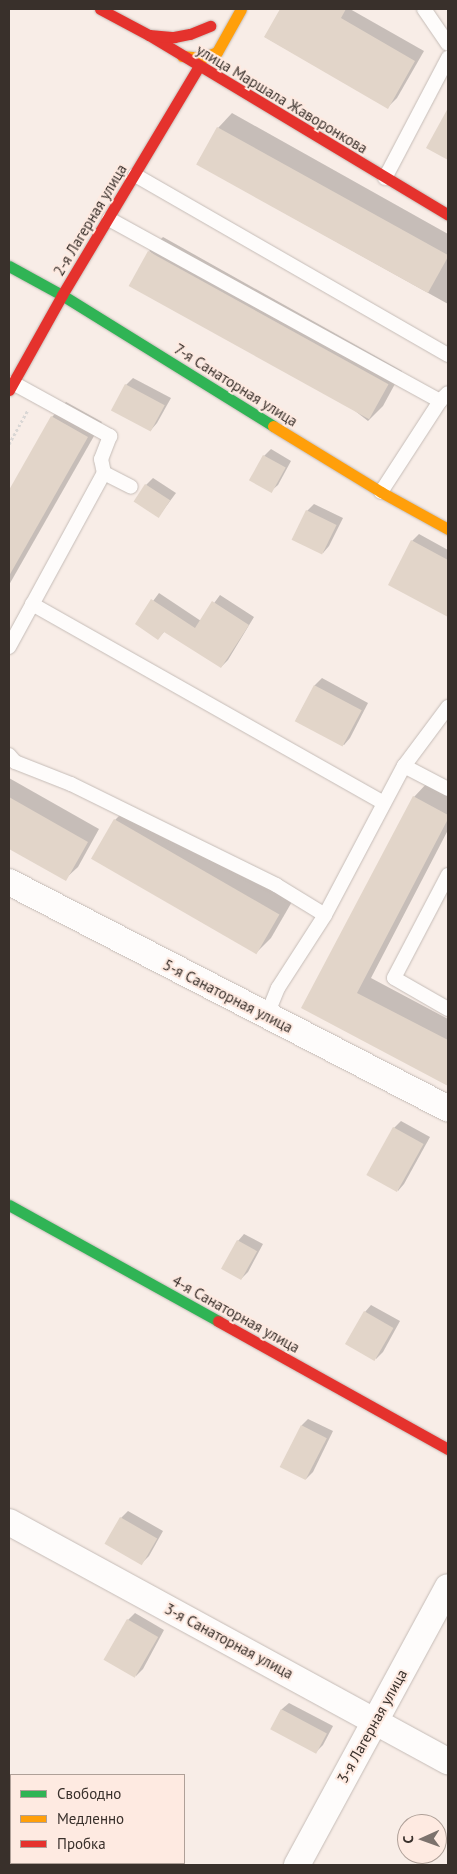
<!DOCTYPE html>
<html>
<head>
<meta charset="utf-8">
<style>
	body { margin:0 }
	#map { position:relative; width:457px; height:1874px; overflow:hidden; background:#f8ede7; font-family:"PT Sans",sans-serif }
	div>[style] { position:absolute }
	.shadow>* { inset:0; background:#0003 }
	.building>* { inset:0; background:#e2d5c9; transform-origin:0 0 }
	.path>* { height:3px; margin-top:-1.5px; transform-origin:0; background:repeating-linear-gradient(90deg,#dad7d5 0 2.5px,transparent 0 5px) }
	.roads { filter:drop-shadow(0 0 1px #c5bcb7) drop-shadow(0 0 1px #c5bcb7) }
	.lane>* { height:14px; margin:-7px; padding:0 7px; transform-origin:7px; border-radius:7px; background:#fefcfb }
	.street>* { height:26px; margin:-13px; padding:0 13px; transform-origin:13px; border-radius:13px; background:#fefcfb }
	.fast>* { height:11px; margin:-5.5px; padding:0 5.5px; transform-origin:5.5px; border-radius:5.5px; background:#30b455 }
	.slow>* { height:11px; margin:-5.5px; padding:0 5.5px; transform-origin:5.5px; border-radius:5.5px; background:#ff9f0a }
	.jam>* { height:11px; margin:-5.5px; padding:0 5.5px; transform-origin:5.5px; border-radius:5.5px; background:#e5322d }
	span { translate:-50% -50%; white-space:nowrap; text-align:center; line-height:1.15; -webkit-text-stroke:4px #feeae1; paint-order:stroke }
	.street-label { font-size:15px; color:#39302b }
	.frame { position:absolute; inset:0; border:10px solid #39302b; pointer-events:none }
	.legend { position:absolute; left:10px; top:1774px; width:175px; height:90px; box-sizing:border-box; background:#feeae1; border:1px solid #afa098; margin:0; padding:6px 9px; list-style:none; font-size:15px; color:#39302b }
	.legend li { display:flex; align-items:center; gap:10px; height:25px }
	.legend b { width:25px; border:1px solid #afa098 }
	.north { position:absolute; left:397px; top:1814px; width:50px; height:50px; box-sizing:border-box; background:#feeae1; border:1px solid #afa098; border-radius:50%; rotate:268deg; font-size:14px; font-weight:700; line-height:20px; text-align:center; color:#39302b }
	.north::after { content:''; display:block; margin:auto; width:18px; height:22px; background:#7c726d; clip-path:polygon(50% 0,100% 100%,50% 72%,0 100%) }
</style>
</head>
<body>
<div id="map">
	<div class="shadow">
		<i style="clip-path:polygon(282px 9px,350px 9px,424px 51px,397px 98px,388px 107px,265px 37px)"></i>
		<i style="clip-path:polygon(232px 113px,448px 234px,448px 304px,197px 164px,218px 128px)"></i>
		<i style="clip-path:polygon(163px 237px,402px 371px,383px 406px,368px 421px,149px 251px)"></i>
		<i style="clip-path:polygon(133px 378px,171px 398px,157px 423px,151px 430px,113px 410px,126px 385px)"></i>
		<i style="clip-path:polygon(66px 402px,102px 422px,9px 585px,9px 493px,52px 417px)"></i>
		<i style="clip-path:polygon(271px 449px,291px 461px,278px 485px,271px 491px,264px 456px)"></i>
		<i style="clip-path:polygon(153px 478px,176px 493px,159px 516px,146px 485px)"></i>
		<i style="clip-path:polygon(314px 504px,343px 518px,329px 546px,323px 553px,307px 511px)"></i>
		<i style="clip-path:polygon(419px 534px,448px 550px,448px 612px,446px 614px,412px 541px)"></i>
		<i style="clip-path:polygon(159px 593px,201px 621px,220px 595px,254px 617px,228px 660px,221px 667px,165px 631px,158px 638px,136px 624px)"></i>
		<i style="clip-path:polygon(322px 678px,368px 703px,350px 738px,344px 745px,296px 720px,315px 685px)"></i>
		<i style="clip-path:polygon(9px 778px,99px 829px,78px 867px,65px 879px,9px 848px)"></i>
		<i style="clip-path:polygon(428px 782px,448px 793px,448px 830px,371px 978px,448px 1019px,448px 1084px,303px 1008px,414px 797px)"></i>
		<i style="clip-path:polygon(129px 806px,293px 900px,271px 938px,256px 953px,115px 820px)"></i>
		<i style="clip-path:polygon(401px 1121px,430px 1137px,404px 1184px,398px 1191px,394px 1128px)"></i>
		<i style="clip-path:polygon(244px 1234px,263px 1244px,248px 1272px,241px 1279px,238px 1241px)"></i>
		<i style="clip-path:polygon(371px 1305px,400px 1321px,383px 1352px,376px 1359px,365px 1312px)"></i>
		<i style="clip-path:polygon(308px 1419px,333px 1431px,313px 1472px,306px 1479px,302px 1425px)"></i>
		<i style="clip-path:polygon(128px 1511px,163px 1531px,149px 1556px,142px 1563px,121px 1518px)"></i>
		<i style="clip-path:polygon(135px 1613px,164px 1630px,143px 1669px,136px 1676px,128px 1620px)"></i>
		<i style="clip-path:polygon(289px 1703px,333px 1726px,323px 1745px,316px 1752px,272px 1729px,282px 1709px)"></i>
	</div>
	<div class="building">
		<i style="clip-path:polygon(280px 9px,346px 9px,341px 18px,415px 61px,388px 109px,264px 37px)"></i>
		<i style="clip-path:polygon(448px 108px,448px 160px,426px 148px)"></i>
		<i style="left:217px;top:127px;width:265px;height:43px;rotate:29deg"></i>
		<i style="left:148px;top:251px;width:275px;height:40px;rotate:29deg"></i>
		<i style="left:125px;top:384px;width:45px;height:30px;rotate:28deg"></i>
		<i style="clip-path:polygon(51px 416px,88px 437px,9px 576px,9px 490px)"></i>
		<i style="left:263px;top:455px;width:26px;height:29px;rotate:29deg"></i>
		<i style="left:145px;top:484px;width:30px;height:21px;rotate:33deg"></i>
		<i style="left:306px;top:510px;width:34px;height:33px;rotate:26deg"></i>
		<i style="clip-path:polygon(411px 540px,448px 560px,448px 617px,388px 585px)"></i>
		<i style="clip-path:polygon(151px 599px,195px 628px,212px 601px,249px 625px,221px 668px,164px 632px,158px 640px,135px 624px)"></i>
		<i style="left:314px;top:685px;width:54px;height:41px;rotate:28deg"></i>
		<i style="clip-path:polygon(413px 796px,448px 815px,448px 819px,357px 993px,448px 1040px,448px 1086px,301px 1008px)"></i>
		<i style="clip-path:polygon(9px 797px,88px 842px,66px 881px,9px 849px)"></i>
		<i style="left:114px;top:819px;width:191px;height:46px;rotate:30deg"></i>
		<i style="left:393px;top:1127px;width:35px;height:55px;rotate:29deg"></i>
		<i style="left:237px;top:1240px;width:23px;height:33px;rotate:29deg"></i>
		<i style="left:364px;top:1311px;width:34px;height:38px;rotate:30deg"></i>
		<i style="left:301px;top:1425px;width:29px;height:47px;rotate:27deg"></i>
		<i style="left:120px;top:1517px;width:43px;height:31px;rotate:30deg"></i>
		<i style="left:127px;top:1619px;width:36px;height:47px;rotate:30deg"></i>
		<i style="left:281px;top:1709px;width:52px;height:23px;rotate:28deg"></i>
	</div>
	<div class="path">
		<i style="left:9px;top:444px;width:39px;rotate:-61deg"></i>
	</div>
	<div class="roads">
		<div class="lane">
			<i style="left:424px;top:9px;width:42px;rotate:55.6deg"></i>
			<i style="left:135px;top:175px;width:361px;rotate:29.9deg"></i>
			<i style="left:385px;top:178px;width:136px;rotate:-62.3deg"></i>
			<i style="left:109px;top:219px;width:378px;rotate:28.8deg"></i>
			<i style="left:13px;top:383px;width:111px;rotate:28.7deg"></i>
			<i style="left:110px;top:436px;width:25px;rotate:111deg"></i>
			<i style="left:101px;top:459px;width:14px;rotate:78deg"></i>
			<i style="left:381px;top:492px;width:108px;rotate:-57deg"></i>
			<i style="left:440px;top:401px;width:11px;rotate:-45deg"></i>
			<i style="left:32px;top:604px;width:404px;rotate:29.5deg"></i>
			<i style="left:9px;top:647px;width:198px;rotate:-61.4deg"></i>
			<i style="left:104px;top:473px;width:30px;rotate:27deg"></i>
			<i style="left:9px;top:755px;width:9px;rotate:49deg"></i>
			<i style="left:15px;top:762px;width:60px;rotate:21.4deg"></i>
			<i style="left:71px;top:784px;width:229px;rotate:26.2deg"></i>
			<i style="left:276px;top:885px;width:57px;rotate:31.5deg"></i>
			<i style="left:404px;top:766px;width:74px;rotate:-53.3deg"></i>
			<i style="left:448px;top:875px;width:116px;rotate:117.7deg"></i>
			<i style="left:394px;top:978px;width:62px;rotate:29.9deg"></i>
			<i style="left:267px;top:1015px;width:29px;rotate:-68deg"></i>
			<i style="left:278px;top:988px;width:87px;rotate:-57.2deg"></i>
			<i style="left:325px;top:915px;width:169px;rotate:-62.1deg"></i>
			<i style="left:404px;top:766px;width:50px;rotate:27.6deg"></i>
		</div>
		<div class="street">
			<i style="left:9px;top:882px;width:494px;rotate:27.3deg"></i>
			<i style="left:9px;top:1522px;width:500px;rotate:28.6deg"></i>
			<i style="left:9px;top:1831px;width:2px;rotate:27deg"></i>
			<i style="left:69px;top:1863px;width:4px;rotate:27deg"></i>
			<i style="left:297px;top:1865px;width:316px;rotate:-61.5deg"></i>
		</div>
		<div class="fast">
			<i style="left:9px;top:266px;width:60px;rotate:28.7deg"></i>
			<i style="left:62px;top:295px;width:248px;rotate:31.8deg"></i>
			<i style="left:9px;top:1205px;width:239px;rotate:29deg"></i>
		</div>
		<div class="slow">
			<i style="left:182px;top:56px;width:20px;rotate:6deg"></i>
			<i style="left:202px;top:58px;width:16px;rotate:-22deg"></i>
			<i style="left:217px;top:52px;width:49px;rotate:-60.8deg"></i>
			<i style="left:273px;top:426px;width:127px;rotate:31.4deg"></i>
			<i style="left:381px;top:492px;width:77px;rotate:28.9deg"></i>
		</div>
		<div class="jam">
			<i style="left:100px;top:9px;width:55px;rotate:28deg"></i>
			<i style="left:149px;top:35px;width:349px;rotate:31deg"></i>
			<i style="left:149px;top:35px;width:25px;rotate:5deg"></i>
			<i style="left:174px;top:37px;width:16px;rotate:-11deg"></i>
			<i style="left:190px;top:34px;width:22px;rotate:-22deg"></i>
			<i style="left:9px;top:390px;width:109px;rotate:-60.8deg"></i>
			<i style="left:62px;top:295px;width:267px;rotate:-59.1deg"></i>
			<i style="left:218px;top:1321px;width:263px;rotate:29.1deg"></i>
		</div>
	</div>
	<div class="street-label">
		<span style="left:282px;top:99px;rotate:31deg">улица Маршала Жаворонкова</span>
		<span style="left:90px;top:220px;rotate:-59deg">2-я Лагерная улица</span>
		<span style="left:236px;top:385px;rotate:32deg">7-я Санаторная улица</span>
		<span style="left:228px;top:996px;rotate:27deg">5-я Санаторная улица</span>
		<span style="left:236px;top:1314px;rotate:29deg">4-я Санаторная улица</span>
		<span style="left:229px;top:1641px;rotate:28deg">3-я Санаторная улица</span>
		<span style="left:372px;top:1726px;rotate:-61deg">3-я Лагерная улица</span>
	</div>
	<div class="frame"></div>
	<ul class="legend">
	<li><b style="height:6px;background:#30b455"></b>Свободно</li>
	<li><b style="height:6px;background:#ff9f0a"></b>Медленно</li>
	<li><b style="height:6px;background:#e5322d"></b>Пробка</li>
	</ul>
	<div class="north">С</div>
</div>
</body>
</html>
